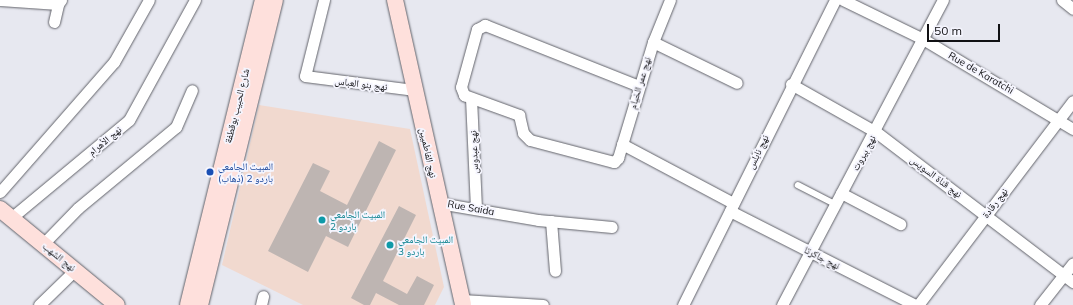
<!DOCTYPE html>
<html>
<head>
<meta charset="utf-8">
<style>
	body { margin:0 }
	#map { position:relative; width:1073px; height:305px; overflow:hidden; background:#e7e8f0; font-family:Mulish,"Noto Naskh Arabic",sans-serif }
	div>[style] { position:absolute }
	.education>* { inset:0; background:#f1d9cf }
	.building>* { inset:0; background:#beb5b2 }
	.roads { filter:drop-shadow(0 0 1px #62636a) drop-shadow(0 0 1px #62636a) }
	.lane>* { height:5.5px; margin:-2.75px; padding:0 2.75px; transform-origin:2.75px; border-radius:2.75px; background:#fff }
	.street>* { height:11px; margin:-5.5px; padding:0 5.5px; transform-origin:5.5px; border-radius:5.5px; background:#fff }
	.secondary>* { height:16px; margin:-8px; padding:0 8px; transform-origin:8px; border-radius:8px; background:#fee0dc }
	.dots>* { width:11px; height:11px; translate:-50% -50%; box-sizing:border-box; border:2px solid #f5f5fe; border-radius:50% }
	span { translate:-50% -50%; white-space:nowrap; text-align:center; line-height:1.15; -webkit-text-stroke:3.5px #f5f5fe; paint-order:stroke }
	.street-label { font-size:10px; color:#111114 }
	.transit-label { font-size:10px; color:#164399 }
	.left { translate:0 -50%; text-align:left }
	.culture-label { font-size:10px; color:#0d838f }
	.scale { position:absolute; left:927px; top:24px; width:73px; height:18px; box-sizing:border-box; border:2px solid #111114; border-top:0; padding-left:5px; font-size:12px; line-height:14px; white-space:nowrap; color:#111114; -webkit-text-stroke:3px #f5f5fe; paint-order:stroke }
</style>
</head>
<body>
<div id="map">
	<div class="education">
		<i style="clip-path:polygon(259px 105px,410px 129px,444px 287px,435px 305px,303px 305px,222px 265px)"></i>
	</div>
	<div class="building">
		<i style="clip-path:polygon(379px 141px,396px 150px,348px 247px,326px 236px,308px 272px,268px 251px,313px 163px,330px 171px,320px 191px,347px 205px)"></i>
		<i style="clip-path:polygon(399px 206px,416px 215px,383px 281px,407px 294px,417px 276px,434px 285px,424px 305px,399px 305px,376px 293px,370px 305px,364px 305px,351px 298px)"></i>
	</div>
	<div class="roads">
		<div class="lane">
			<i style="left:798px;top:185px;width:42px;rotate:27.2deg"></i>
		</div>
		<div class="street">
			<i style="left:0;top:0;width:58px;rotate:3.9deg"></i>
			<i style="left:58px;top:4px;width:5px;rotate:-53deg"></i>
			<i style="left:324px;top:0;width:78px;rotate:104deg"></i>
			<i style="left:305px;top:76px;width:111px;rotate:7.3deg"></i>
			<i style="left:843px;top:0;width:89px;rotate:26deg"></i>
			<i style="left:923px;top:39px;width:175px;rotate:31deg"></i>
			<i style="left:1062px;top:0;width:14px;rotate:39deg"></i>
			<i style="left:54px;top:22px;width:18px;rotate:-77deg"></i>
			<i style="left:653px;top:42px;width:93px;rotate:26deg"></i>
			<i style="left:791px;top:84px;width:98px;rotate:29.5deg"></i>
			<i style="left:876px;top:132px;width:248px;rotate:37.3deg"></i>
			<i style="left:639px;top:86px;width:166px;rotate:-158.4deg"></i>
			<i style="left:485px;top:25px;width:9px;rotate:153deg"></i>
			<i style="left:477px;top:29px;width:60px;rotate:105.4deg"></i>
			<i style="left:461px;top:87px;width:9px;rotate:69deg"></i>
			<i style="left:464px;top:95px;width:59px;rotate:20deg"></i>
			<i style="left:519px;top:115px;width:18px;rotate:77deg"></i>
			<i style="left:523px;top:133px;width:10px;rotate:45deg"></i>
			<i style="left:530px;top:140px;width:87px;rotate:14.7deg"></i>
			<i style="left:614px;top:162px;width:6px;rotate:-45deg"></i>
			<i style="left:618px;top:158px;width:121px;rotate:-73.2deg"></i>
			<i style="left:653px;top:42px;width:45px;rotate:-68deg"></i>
			<i style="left:471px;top:98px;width:109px;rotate:87.4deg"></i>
			<i style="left:622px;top:144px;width:126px;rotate:28deg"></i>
			<i style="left:0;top:192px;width:173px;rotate:-48.8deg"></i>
			<i style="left:114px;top:62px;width:71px;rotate:-60.6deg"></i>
			<i style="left:841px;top:193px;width:67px;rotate:27.7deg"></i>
			<i style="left:439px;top:203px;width:100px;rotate:9.7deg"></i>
			<i style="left:538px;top:220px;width:74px;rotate:5.4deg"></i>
			<i style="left:730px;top:211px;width:208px;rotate:26.9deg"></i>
			<i style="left:11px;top:218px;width:153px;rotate:-39.7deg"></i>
			<i style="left:129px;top:120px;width:137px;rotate:-61.2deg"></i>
			<i style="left:551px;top:221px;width:50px;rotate:85.4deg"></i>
			<i style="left:43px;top:244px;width:50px;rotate:-45.8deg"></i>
			<i style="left:78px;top:208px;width:127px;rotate:-39.6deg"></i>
			<i style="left:176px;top:127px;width:40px;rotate:-66.6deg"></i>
			<i style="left:462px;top:300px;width:81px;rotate:3.5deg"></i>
			<i style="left:39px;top:305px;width:50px;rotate:-44.2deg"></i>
			<i style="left:261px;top:305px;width:9px;rotate:-77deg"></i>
			<i style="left:683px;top:305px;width:341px;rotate:-63.5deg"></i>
			<i style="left:782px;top:305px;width:345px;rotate:-62.2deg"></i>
			<i style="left:918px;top:305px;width:256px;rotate:-52.8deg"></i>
			<i style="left:1040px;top:305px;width:53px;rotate:-51.8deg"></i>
		</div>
		<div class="secondary">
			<i style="left:395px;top:0;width:312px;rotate:77.4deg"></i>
			<i style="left:0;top:209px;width:151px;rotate:39.4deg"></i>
			<i style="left:188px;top:305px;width:314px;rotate:-76.2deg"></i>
			<i style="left:200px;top:305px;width:314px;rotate:-76.2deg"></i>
		</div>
	</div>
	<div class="dots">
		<i style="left:210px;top:172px;background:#1a4fb4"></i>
		<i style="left:322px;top:220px;background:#0f9aa8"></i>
		<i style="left:390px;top:245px;background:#0f9aa8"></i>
	</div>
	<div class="street-label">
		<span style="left:981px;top:73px;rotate:30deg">Rue de Karatchi</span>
		<span style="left:640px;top:83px;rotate:-73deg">نهج عمر الخيام</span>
		<span style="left:361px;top:84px;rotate:7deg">نهج بنو العباس</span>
		<span style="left:237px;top:106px;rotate:-76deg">شارع الحبيب بوقطفة</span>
		<span style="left:105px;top:141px;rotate:-40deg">نهج الأهرام</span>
		<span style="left:474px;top:152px;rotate:-92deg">نهج عبدوس</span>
		<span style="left:758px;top:152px;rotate:-64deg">نهج نابلس</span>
		<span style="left:428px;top:153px;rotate:78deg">نهج الفاطميين</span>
		<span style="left:864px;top:153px;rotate:-61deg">نهج بيروت</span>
		<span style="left:936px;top:177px;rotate:37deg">نهج قناة السويس</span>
		<span style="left:995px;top:203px;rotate:-52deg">نهج رقادة</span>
		<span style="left:471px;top:208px;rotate:10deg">Rue Saida</span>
		<span style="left:59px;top:257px;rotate:39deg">نهج الشهب</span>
		<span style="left:822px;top:258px;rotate:27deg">نهج جاكرتا</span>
	</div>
	<div class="transit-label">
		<span class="left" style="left:218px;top:172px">المبيت الجامعي<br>باردو 2 (ذهاب)</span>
	</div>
	<div class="culture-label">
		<span class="left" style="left:330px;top:220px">المبيت الجامعي<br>باردو 2</span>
		<span class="left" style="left:398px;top:245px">المبيت الجامعي<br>باردو 3</span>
	</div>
	<div class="scale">50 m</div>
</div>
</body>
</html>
